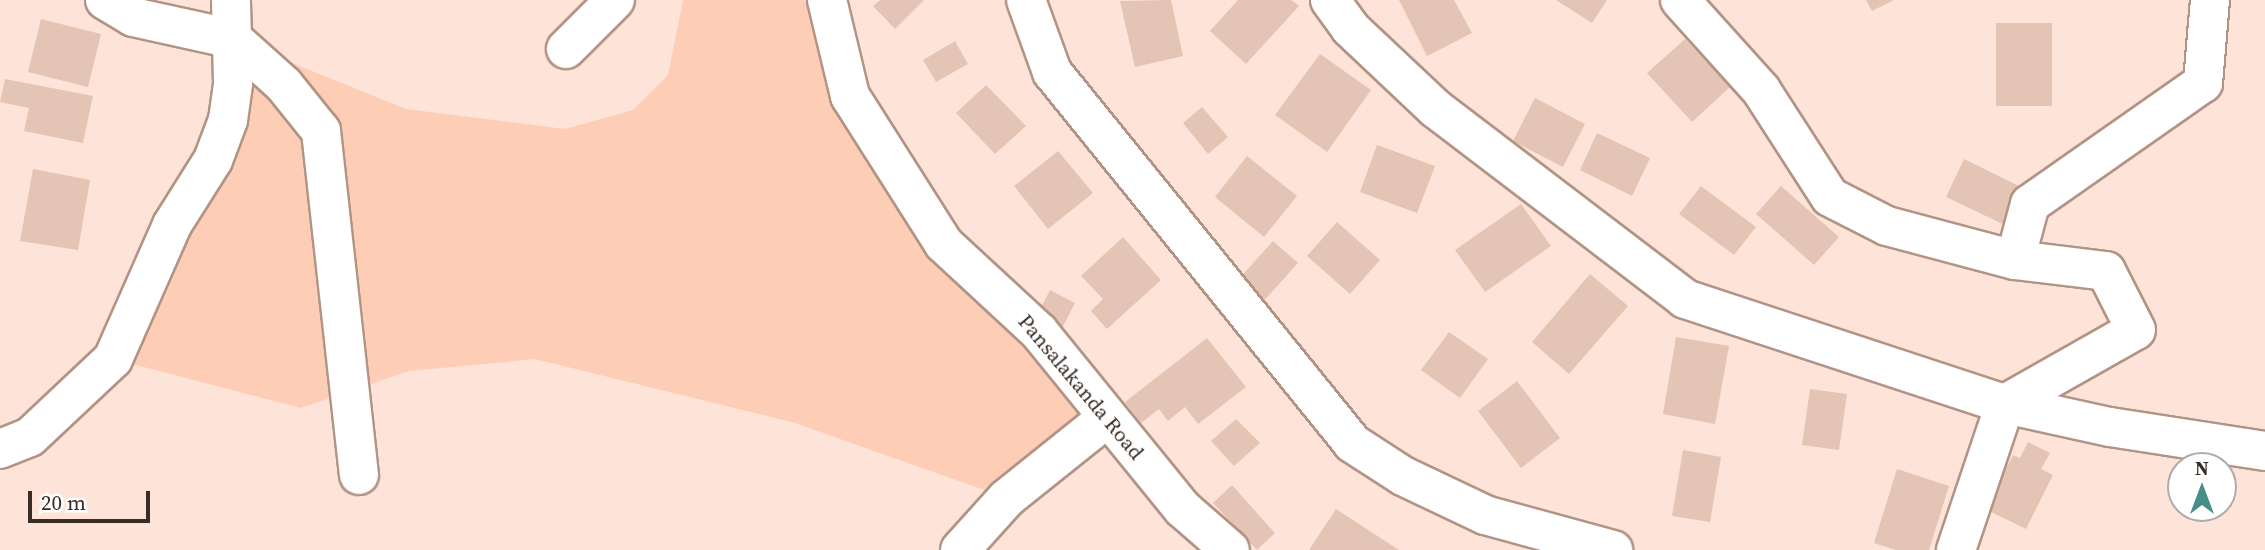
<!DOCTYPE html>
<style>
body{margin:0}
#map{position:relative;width:2265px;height:550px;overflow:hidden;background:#fee4d8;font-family:"Source Serif 4",serif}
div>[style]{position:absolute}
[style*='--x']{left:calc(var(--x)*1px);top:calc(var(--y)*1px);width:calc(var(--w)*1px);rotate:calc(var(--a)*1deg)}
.green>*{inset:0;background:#fdcdb6}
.building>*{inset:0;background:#e3c4b5}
.roads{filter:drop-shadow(2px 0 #b29485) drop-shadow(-2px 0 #b29485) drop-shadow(0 2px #b29485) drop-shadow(0 -2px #b29485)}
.minor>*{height:38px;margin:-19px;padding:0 19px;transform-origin:19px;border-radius:19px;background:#fff}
span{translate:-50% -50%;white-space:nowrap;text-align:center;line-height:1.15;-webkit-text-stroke:7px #fff;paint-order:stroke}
.street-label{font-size:21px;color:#382c26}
.north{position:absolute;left:2167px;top:452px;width:70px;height:70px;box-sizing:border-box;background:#fff;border:2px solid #afaba8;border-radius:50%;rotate:0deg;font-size:19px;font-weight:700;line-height:28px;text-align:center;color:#382c26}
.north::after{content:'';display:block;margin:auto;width:24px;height:32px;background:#478e88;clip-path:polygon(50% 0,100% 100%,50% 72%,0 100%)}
.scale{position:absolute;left:28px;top:491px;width:122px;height:32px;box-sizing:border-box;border:4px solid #382c26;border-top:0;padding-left:9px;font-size:21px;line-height:24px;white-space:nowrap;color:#382c26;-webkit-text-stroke:5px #fff;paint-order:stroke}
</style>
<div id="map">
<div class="green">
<i style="clip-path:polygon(683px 0,827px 0,902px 180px,1108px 417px,1007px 498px,792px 422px,535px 359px,409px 371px,301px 408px,113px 359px,213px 160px,233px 39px,406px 109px,565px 129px,633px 110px,668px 75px)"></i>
</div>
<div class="building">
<i style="clip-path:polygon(880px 0,924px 0,895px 29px,873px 6px)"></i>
<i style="clip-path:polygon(1171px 0,1183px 56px,1135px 67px,1120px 1px)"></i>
<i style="clip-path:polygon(1238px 0,1291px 0,1299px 6px,1246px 64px,1210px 31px)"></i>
<i style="clip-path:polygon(1399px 0,1454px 0,1472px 33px,1427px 56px)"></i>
<i style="clip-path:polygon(1556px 0,1607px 0,1592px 23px)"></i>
<i style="clip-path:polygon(1866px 0,1894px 0,1872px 11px)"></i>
<i style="clip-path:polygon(41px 19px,101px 34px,88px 87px,28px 72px)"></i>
<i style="clip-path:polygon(1996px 23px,2052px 23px,2052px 106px,1996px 106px)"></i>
<i style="clip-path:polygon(1685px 39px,1730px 87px,1692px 122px,1647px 73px)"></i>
<i style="clip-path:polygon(955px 41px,968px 64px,936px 82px,923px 60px)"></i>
<i style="clip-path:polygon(1320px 54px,1371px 90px,1327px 152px,1275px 115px)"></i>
<i style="clip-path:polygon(5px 79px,93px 96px,83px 143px,24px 131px,29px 108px,0 102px)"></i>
<i style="clip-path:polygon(986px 85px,1026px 126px,995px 154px,956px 113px)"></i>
<i style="clip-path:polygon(1535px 98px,1585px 124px,1563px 167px,1513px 141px)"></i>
<i style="clip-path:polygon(1202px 107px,1228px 137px,1208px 154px,1183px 123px)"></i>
<i style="clip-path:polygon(1597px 133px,1650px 158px,1632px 196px,1580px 170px)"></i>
<i style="clip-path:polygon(1377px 145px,1435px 166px,1417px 213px,1360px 192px)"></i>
<i style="clip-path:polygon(1058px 151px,1093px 193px,1048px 229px,1014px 186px)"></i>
<i style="clip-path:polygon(1247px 156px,1297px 196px,1264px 237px,1215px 197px)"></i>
<i style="clip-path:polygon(1964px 159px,2027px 190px,2009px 227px,1946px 197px)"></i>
<i style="clip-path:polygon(33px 169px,90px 180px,78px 250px,20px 241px)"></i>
<i style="clip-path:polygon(1701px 186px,1756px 227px,1734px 255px,1679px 214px)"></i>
<i style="clip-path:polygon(1781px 186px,1839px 237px,1814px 265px,1756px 214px)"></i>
<i style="clip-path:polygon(1521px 204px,1551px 246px,1485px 292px,1455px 250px)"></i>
<i style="clip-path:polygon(1337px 222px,1380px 260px,1350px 294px,1307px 256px)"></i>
<i style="clip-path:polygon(1123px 237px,1161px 280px,1107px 329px,1091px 311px,1103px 299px,1081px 276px)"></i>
<i style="clip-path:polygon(1273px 241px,1298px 263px,1261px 304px,1236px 282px)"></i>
<i style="clip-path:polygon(1590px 274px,1628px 306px,1569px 374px,1532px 342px)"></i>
<i style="clip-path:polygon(1050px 290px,1075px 303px,1058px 336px,1033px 323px)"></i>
<i style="clip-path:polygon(1449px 332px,1488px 359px,1460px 398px,1421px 370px)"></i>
<i style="clip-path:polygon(1676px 337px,1729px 346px,1715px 424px,1663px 414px)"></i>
<i style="clip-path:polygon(1207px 338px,1246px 387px,1198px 424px,1185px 407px,1168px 421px,1159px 409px,1141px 423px,1125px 402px)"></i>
<i style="clip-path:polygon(1517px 381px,1560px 438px,1521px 468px,1478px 411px)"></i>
<i style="clip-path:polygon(1810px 389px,1847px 394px,1839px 450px,1802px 445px)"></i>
<i style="clip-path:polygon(1236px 419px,1260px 443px,1234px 466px,1211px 441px)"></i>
<i style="clip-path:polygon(2028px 442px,2050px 453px,2041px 469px,2053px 475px,2026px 529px,1985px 509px,2013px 455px,2020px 458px)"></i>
<i style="clip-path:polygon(1683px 450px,1721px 457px,1710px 522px,1672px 516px)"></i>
<i style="clip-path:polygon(1897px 469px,1949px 486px,1929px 550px,1896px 550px,1874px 543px)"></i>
<i style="clip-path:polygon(1232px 485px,1275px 533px,1257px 550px,1213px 503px)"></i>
<i style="clip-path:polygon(1336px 509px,1399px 550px,1309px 550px)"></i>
</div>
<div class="roads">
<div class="minor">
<i style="--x:105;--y:0;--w:33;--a:31"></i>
<i style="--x:133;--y:17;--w:102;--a:12.4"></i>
<i style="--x:233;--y:39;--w:69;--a:42"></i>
<i style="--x:284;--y:85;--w:59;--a:51.2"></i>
<i style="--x:321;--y:131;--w:346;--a:83.7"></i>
<i style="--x:827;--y:0;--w:99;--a:76.5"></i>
<i style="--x:850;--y:96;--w:175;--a:57.6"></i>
<i style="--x:944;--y:244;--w:129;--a:42.8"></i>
<i style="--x:1039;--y:332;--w:228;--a:50.9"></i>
<i style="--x:1183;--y:509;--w:62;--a:41.1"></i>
<i style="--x:1026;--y:0;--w:77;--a:70.1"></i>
<i style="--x:1052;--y:72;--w:477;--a:51"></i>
<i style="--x:1352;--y:443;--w:61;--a:32.9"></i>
<i style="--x:1403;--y:476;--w:91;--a:25.4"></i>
<i style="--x:1485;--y:515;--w:133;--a:15.3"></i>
<i style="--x:1330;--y:0;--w:34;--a:54"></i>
<i style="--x:1350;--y:28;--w:118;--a:43.3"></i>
<i style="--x:1436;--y:109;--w:313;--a:37.3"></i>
<i style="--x:1685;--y:299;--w:337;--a:18.2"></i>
<i style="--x:2005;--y:404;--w:107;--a:12.4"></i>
<i style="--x:2110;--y:427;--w:157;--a:8.8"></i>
<i style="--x:1680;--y:0;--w:121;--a:48"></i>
<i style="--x:1761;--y:90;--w:127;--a:57.2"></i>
<i style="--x:1830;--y:197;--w:64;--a:27"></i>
<i style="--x:1887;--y:226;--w:132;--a:14.9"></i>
<i style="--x:566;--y:49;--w:69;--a:-45"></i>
<i style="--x:0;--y:449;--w:32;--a:-22"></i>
<i style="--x:30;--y:437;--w:114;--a:-43.2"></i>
<i style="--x:113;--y:359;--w:146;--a:-66.2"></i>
<i style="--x:172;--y:225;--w:77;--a:-57.8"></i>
<i style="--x:213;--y:160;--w:43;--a:-69.4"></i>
<i style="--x:228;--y:120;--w:37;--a:-82"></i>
<i style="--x:233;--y:83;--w:83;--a:-91.4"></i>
<i style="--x:960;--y:550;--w:70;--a:-47.9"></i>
<i style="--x:1007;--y:498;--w:129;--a:-38.7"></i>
<i style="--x:1956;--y:550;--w:154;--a:-71.4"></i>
<i style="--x:2005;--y:404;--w:150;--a:-29.5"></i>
<i style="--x:2136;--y:330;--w:66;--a:-117"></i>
<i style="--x:2106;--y:271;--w:92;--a:-173.1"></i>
<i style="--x:2015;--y:260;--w:58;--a:-75"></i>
<i style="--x:2030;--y:204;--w:211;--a:-35"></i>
<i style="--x:2203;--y:83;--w:83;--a:-85.2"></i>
</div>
</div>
<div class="street-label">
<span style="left:1081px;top:387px;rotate:50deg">Pansalakanda Road</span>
</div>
<div class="north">N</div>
<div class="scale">20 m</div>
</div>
